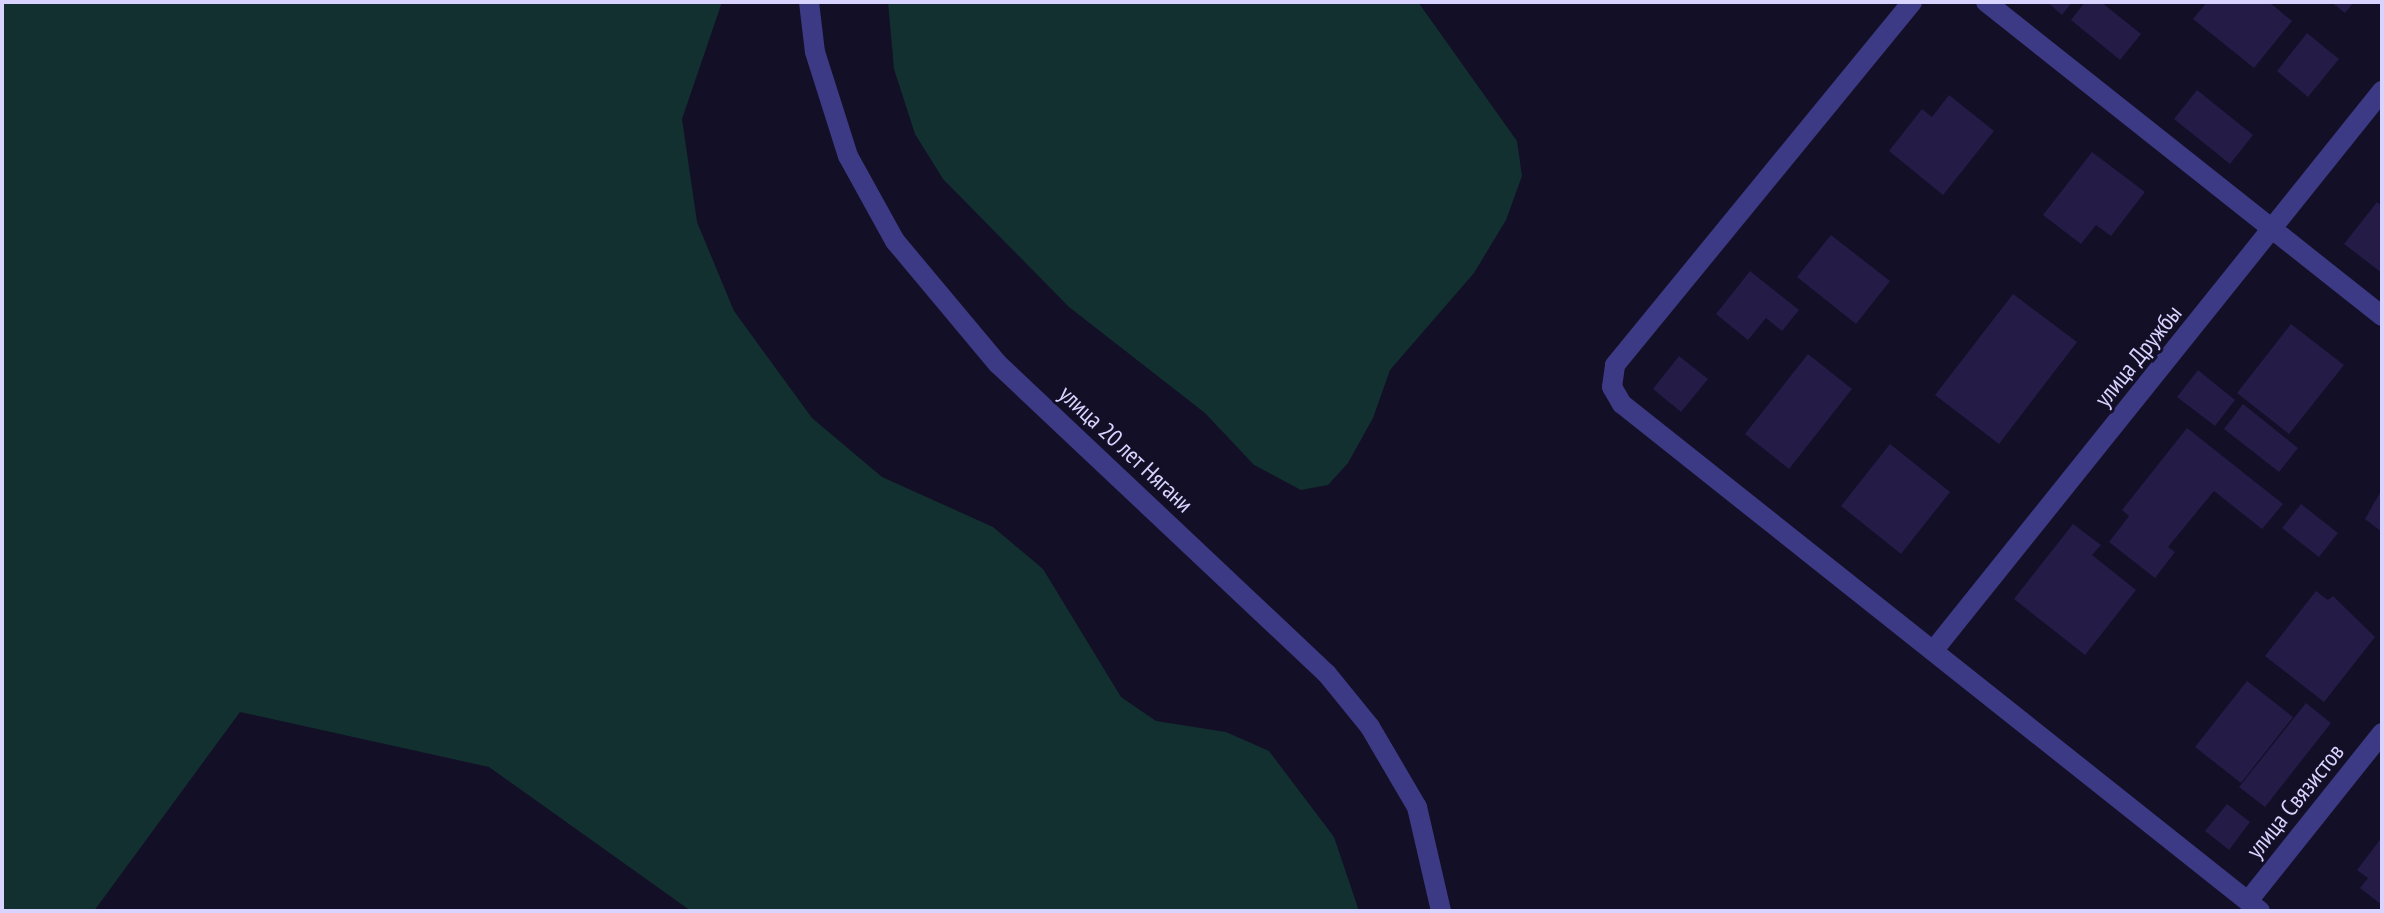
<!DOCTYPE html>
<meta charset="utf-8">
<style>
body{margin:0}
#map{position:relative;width:2384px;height:913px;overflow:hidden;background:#130f26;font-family:"PT Sans Narrow",sans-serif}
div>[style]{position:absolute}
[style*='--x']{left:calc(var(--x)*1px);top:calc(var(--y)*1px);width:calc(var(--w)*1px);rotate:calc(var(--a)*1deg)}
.green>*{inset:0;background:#12302f}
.building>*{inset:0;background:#241b47}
.service>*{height:20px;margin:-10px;padding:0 10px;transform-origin:10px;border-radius:10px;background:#3d3a85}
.minor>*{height:20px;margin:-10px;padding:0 10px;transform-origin:10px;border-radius:10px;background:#3d3a85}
span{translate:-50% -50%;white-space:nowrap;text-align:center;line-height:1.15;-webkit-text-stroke:6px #130f26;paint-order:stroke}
.street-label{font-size:24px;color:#d9d4ff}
.frame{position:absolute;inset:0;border:4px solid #d9d4ff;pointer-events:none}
</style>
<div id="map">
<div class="green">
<i style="clip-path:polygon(2px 2px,722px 2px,682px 119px,697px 222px,734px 311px,812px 418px,882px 477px,993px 527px,1043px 569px,1121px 697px,1156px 721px,1226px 732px,1269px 751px,1334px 837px,1359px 911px,691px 911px,489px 767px,240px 712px,94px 911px,2px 911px)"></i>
<i style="clip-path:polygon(888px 2px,1418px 2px,1517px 141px,1522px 176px,1506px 220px,1474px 273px,1390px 370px,1373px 418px,1348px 463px,1328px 485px,1301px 490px,1254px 465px,1205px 413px,1069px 307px,943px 179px,915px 134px,894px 69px)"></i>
</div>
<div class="building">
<i style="clip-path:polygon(2047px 2px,2072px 2px,2062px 15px)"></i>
<i style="clip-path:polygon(2085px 2px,2101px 2px,2141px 34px,2120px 60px,2071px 20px)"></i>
<i style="clip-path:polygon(2207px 2px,2269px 2px,2292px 21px,2254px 68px,2193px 19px)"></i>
<i style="clip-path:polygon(2331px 2px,2354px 2px,2345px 13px)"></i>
<i style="clip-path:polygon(2307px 33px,2339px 59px,2308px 97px,2277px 71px)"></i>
<i style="clip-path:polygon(2197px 90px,2253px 135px,2230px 164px,2174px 119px)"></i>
<i style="clip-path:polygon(1949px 95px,1994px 131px,1943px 195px,1889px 151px,1922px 109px,1932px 117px)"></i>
<i style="clip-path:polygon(2092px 152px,2145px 192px,2111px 236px,2096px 225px,2081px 244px,2043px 215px)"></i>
<i style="clip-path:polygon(2377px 202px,2382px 206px,2382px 273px,2344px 244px)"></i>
<i style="clip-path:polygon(1831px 235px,1890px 281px,1856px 324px,1797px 277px)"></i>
<i style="clip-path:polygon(1750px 271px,1799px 310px,1782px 331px,1766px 318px,1748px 340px,1716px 314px)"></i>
<i style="clip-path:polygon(2013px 294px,2077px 342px,1999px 444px,1935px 395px)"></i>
<i style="clip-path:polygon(2291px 324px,2344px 365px,2289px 434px,2237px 393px)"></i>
<i style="clip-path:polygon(1808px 354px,1852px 389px,1789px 469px,1745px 434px)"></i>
<i style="clip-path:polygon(1679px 356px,1708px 379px,1681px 412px,1653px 389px)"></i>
<i style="clip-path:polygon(2198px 370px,2235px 400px,2215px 426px,2177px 397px)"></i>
<i style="clip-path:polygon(2243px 404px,2298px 448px,2279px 472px,2224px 429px)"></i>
<i style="clip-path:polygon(2187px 428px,2283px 504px,2262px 529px,2214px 491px,2168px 547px,2175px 552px,2155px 578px,2109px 542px,2129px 516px,2122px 510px)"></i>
<i style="clip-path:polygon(1890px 444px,1950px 492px,1901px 554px,1841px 506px)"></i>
<i style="clip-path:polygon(2382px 489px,2382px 532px,2365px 519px)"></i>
<i style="clip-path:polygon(2301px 504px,2338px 533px,2319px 557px,2282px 528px)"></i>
<i style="clip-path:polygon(2073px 524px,2101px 545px,2092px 555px,2136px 590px,2085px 655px,2014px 599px)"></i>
<i style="clip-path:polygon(2316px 591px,2328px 600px,2333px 596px,2375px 637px,2324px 702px,2265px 656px)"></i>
<i style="clip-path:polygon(2247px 681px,2293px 717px,2241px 783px,2195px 747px)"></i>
<i style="clip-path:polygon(2306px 703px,2331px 723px,2265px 807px,2239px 787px)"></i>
<i style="clip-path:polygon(2227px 804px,2250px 822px,2229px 850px,2205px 831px)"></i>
<i style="clip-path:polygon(2382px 837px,2382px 905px,2360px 888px,2368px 878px,2357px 870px)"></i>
</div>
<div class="service">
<i style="--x:1986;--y:2;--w:505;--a:38.41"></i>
<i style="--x:1612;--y:387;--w:20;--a:60"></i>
<i style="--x:1622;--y:404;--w:815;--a:38.47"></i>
</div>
<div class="minor">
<i style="--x:809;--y:2;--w:50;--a:83.2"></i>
<i style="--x:815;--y:52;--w:109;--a:72.4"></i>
<i style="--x:848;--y:156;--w:97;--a:61.1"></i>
<i style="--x:895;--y:241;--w:160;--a:50.1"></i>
<i style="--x:998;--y:364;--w:452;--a:43.3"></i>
<i style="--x:1327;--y:674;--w:68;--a:50.9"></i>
<i style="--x:1370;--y:727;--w:93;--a:59.6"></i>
<i style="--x:1417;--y:807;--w:107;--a:77"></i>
<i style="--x:1612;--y:387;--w:22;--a:-82"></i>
<i style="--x:1615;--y:365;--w:469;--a:-50.7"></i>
<i style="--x:1933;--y:651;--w:718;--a:-51.28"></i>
<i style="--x:2248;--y:901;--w:215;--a:-51.4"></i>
</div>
<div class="street-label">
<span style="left:2138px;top:356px;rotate:-51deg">улица Дружбы</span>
<span style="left:1126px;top:449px;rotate:43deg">улица 20 лет Нягани</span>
<span style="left:2295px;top:801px;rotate:-51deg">улица Связистов</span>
</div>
<div class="frame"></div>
</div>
